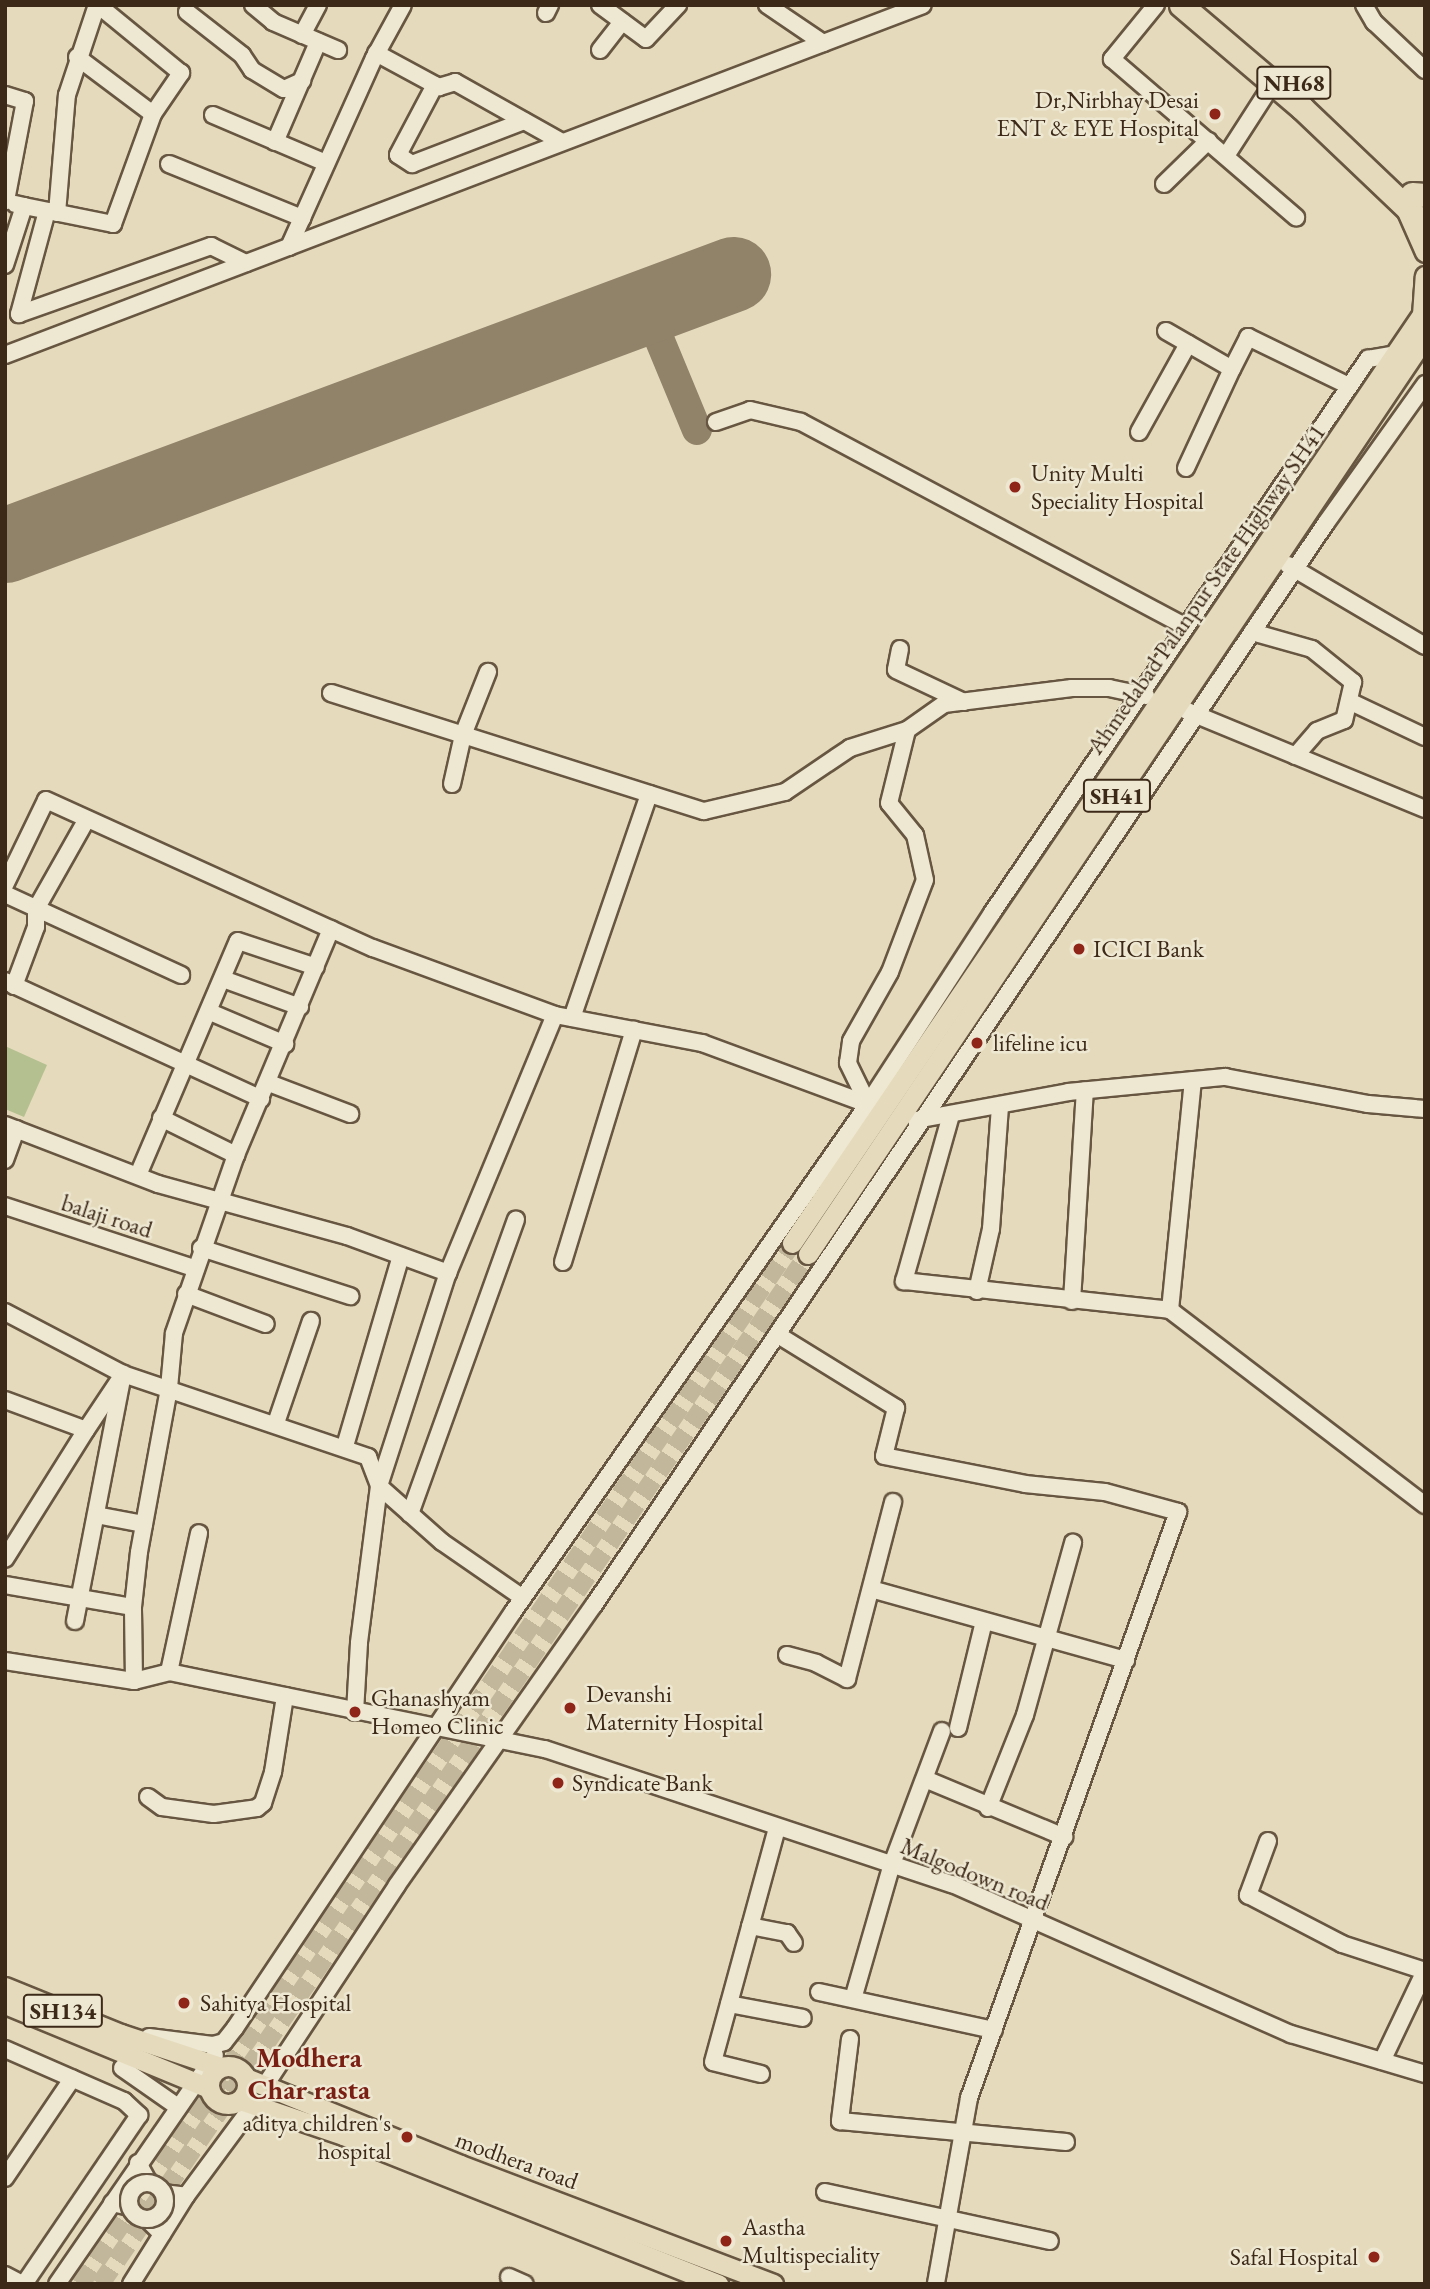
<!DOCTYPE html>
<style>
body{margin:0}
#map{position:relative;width:1430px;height:2289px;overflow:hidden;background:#e5dbbc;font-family:"EB Garamond",serif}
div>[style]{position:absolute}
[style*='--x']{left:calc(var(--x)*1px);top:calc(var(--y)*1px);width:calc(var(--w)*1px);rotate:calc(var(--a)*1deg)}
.green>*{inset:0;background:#b5c091}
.taxiway>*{height:30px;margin:-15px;padding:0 15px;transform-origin:15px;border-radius:15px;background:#91826a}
.runway>*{height:75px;margin:-37.5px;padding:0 37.5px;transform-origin:37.5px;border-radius:37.5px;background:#91826a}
.major-tunnel>*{height:19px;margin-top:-9.5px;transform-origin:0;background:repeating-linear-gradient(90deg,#c3b79b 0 19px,transparent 0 29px)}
.roads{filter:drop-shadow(2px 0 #675641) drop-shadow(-2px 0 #675641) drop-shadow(0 2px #675641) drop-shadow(0 -2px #675641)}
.minor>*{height:16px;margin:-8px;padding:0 8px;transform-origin:8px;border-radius:8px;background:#eee8d3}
.major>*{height:19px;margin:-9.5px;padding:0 9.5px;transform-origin:9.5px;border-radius:9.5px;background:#e5dbbc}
.major>.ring{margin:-9.5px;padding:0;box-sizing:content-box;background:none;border:19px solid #e5dbbc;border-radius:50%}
.highway>*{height:23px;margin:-11.5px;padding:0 11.5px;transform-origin:11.5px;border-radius:11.5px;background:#e5dbbc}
.bridges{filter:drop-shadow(2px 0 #675641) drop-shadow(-2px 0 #675641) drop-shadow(0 2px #675641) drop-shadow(0 -2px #675641)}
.minor-bridge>*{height:16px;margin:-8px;padding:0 8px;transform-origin:8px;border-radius:8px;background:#eee8d3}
.minor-bridge>.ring{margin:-8px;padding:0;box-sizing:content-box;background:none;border:16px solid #eee8d3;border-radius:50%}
.dots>*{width:19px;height:19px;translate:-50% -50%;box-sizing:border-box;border:4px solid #eee8d3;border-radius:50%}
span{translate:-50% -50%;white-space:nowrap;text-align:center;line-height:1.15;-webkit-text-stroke:5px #eee8d3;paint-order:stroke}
.shield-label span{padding:2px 5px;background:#eee8d3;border:2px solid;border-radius:5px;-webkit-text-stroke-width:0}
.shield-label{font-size:23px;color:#3d2918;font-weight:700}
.poi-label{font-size:24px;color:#3d2918}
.right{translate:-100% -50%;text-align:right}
.left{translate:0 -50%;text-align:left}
.street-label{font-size:24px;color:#3d2918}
.quarter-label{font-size:28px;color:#7a1f14;font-weight:700}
.frame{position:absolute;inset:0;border:7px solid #3d2918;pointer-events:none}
</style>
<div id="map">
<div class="green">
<i style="clip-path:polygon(5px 1046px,47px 1065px,24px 1117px,5px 1109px)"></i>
</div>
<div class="taxiway">
<i style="--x:646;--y:307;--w:133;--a:67.5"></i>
</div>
<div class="runway">
<i style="--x:5;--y:545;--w:777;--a:-20.42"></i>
</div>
<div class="major-tunnel">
<i style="--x:80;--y:2284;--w:1261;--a:-55.63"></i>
<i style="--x:100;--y:2284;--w:1250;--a:-55.5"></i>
</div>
<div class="roads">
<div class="minor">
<i style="--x:253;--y:5;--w:26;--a:40"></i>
<i style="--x:273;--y:22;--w:71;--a:23.3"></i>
<i style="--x:600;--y:5;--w:57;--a:36.5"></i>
<i style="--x:646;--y:39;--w:47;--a:-46.7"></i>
<i style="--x:767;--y:5;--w:68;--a:34.2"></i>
<i style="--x:1156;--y:5;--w:70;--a:129.2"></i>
<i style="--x:1112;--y:59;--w:243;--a:40.7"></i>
<i style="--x:1364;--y:5;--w:20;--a:60"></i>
<i style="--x:1374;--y:22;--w:70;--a:43.3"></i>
<i style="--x:187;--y:12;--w:70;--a:38"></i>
<i style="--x:242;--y:55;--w:18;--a:56"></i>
<i style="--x:252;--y:70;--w:37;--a:31"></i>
<i style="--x:284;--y:89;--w:20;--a:-24"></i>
<i style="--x:546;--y:13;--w:9;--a:-63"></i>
<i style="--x:302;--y:35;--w:34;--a:-62"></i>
<i style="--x:600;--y:50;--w:36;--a:-52"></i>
<i style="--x:376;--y:53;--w:72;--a:28.4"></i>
<i style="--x:439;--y:87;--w:17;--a:-17"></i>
<i style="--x:455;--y:82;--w:120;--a:29.3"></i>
<i style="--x:77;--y:57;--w:95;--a:36.9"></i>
<i style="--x:435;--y:85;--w:79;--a:117.9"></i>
<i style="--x:398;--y:155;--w:17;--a:33"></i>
<i style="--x:412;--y:164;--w:120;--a:-21"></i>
<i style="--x:5;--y:95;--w:21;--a:17"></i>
<i style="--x:25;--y:101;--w:102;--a:100.8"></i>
<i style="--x:213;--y:115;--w:123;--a:23"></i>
<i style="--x:275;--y:142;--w:109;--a:-66.7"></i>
<i style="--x:1226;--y:156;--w:87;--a:-57.2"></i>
<i style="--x:169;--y:164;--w:144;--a:22.1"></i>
<i style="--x:1164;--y:184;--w:62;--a:-44.3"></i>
<i style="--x:24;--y:206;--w:91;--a:11.4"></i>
<i style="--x:113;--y:224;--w:117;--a:-70"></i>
<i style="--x:153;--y:114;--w:50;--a:-55.7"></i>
<i style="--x:181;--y:73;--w:107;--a:-140.7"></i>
<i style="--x:47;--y:211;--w:107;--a:105.2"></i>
<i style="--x:19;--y:314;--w:204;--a:-19.5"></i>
<i style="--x:211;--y:246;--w:39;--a:26"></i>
<i style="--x:57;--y:213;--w:118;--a:-85.2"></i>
<i style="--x:67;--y:95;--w:95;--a:-71.6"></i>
<i style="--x:289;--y:247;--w:207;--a:-65.8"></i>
<i style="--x:374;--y:58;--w:60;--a:-61.3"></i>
<i style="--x:5;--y:265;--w:62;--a:-72.1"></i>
<i style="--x:24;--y:206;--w:9;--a:-167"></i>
<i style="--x:1166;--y:331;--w:76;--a:29.9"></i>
<i style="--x:1232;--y:369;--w:36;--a:-63"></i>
<i style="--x:1248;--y:337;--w:112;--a:25.9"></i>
<i style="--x:5;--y:355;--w:982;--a:-20.87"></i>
<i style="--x:716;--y:422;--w:36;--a:-19"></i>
<i style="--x:750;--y:410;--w:52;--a:13.2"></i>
<i style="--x:801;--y:422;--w:435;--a:28"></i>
<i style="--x:1139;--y:432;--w:101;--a:-60.9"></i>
<i style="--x:1186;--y:468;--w:109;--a:-65.1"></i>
<i style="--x:1288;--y:565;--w:159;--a:30.6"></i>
<i style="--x:1252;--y:632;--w:62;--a:15.8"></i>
<i style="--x:1312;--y:649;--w:53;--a:38.8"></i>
<i style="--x:1353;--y:682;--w:39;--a:103"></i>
<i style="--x:1344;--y:720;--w:29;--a:158"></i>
<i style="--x:1317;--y:731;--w:33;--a:131"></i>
<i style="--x:900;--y:649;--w:21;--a:101"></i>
<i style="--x:896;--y:670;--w:75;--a:25.2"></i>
<i style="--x:331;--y:693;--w:391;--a:17.6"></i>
<i style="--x:704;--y:811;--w:83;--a:-13.2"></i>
<i style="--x:785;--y:792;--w:78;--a:-34.1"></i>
<i style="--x:850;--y:748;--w:60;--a:-17.5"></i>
<i style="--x:907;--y:730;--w:45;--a:-35.1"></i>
<i style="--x:944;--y:704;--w:129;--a:-7.1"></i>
<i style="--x:1072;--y:688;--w:37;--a:0"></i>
<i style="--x:1109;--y:688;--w:38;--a:12"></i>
<i style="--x:1349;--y:701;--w:84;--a:25.3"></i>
<i style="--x:1187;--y:711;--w:257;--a:22.4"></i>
<i style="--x:452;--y:784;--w:50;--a:-77.3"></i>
<i style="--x:463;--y:735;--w:68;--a:-68.4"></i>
<i style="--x:5;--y:885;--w:94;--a:-64.2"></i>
<i style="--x:46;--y:800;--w:359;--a:24.4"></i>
<i style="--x:373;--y:948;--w:194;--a:20.2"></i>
<i style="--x:555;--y:1015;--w:150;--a:10.8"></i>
<i style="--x:702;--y:1043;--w:184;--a:20.3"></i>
<i style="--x:5;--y:894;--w:194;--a:24.7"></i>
<i style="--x:223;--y:979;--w:82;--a:20"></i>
<i style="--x:5;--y:981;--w:282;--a:24.7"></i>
<i style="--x:14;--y:986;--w:63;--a:-69.6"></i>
<i style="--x:36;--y:927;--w:18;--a:-90"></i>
<i style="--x:36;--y:909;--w:103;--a:-60.5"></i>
<i style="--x:210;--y:1012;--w:82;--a:23.1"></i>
<i style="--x:572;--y:1018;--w:237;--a:-71"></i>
<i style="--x:269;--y:1083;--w:87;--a:20.9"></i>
<i style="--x:868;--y:1104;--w:46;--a:-116"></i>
<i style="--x:848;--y:1063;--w:22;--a:-82"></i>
<i style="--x:851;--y:1041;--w:79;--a:-60.5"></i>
<i style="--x:890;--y:972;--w:98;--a:-69.2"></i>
<i style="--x:925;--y:880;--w:46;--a:-102.5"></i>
<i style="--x:915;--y:835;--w:41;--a:-129.1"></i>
<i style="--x:889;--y:803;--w:75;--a:-76.1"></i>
<i style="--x:951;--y:1115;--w:173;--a:105.8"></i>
<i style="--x:904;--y:1281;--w:268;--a:6.2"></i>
<i style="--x:1170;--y:1310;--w:321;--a:37.4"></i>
<i style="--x:161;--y:1118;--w:84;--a:26.3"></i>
<i style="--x:916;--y:1120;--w:155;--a:-10.4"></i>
<i style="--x:1068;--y:1092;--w:158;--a:-5.5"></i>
<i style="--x:1225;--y:1077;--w:146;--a:10.7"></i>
<i style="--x:1368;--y:1104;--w:57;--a:5"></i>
<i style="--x:5;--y:1125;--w:164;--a:21.1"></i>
<i style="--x:158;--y:1184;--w:196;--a:15.4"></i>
<i style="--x:347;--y:1236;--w:108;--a:20.1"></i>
<i style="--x:5;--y:1160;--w:33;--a:-70"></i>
<i style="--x:138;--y:1175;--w:254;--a:-66.9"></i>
<i style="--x:238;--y:941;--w:82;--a:18.4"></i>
<i style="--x:5;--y:1206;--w:199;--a:18.2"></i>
<i style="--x:201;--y:1248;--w:157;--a:17.9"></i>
<i style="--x:563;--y:1262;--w:243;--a:-73"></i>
<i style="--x:977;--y:1291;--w:64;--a:-77.3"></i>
<i style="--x:991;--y:1229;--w:124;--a:-85.8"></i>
<i style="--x:186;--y:1294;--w:85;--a:20.6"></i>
<i style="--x:1072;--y:1301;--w:211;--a:-86.5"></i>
<i style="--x:1170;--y:1310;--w:231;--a:-84.3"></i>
<i style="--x:5;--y:1312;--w:133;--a:27.7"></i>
<i style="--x:123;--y:1374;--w:259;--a:18.7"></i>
<i style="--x:368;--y:1457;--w:31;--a:69"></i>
<i style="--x:379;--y:1486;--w:158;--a:97.3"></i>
<i style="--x:359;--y:1643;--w:69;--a:93.3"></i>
<i style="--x:778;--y:1335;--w:139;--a:31.7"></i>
<i style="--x:896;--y:1408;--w:49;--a:104"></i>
<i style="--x:884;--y:1456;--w:144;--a:11.2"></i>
<i style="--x:1025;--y:1484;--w:80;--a:5.7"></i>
<i style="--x:1105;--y:1492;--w:76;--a:15.3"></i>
<i style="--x:1178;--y:1512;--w:622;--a:109.63"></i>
<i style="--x:969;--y:2098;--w:189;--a:100.1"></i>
<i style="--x:5;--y:1400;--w:86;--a:20.3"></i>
<i style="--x:86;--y:1430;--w:152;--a:122.1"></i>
<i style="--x:276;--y:1423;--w:108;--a:-71.1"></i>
<i style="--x:86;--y:1430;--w:58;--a:-56.3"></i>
<i style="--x:345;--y:1446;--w:198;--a:-73.6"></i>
<i style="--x:410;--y:1514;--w:313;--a:-70.2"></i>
<i style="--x:96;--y:1515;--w:49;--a:10.6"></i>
<i style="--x:5;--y:1585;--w:130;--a:9.8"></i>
<i style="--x:871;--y:1589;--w:265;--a:15.6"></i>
<i style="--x:523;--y:1598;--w:98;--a:-145.3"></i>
<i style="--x:442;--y:1542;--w:84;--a:-138.4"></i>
<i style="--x:379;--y:1486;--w:224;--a:-72.1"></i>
<i style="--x:448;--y:1273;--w:279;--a:-67.5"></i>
<i style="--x:75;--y:1621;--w:252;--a:-79"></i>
<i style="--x:787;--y:1655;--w:30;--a:15"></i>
<i style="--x:816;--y:1663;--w:35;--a:27"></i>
<i style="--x:847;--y:1679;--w:183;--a:-75.4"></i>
<i style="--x:5;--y:1661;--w:131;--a:8.8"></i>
<i style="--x:134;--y:1681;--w:36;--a:-14"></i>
<i style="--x:169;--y:1672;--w:384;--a:11.6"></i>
<i style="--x:545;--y:1749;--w:429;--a:18.4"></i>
<i style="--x:952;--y:1884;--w:371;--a:23.9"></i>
<i style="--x:1291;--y:2034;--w:140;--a:16.6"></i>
<i style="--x:169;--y:1672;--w:142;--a:-77.8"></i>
<i style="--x:134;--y:1681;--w:74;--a:-90.8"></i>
<i style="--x:133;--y:1607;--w:55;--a:-83.8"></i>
<i style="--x:139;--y:1552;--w:167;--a:-79.6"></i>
<i style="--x:169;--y:1388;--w:55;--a:-84.8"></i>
<i style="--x:174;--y:1333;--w:188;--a:-70.8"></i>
<i style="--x:236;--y:1155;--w:245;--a:-67.2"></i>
<i style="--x:958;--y:1728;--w:110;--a:-76.3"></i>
<i style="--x:925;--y:1779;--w:151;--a:22.6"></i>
<i style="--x:148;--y:1797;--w:17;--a:36"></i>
<i style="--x:162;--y:1807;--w:52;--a:7.7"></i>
<i style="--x:214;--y:1814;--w:43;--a:-7.9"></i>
<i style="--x:257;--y:1808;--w:8;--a:-40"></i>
<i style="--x:263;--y:1803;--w:33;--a:-72"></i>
<i style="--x:273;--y:1772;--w:77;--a:-81"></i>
<i style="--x:988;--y:1808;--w:100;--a:-68.3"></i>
<i style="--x:1025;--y:1715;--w:179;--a:-74.4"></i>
<i style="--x:1268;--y:1841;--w:58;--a:110.3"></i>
<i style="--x:1248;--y:1895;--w:106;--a:27.5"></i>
<i style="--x:1342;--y:1944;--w:87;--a:18"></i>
<i style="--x:750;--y:1926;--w:38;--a:11"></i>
<i style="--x:787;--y:1933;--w:12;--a:55"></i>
<i style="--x:819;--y:1992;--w:179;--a:12.3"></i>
<i style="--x:853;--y:1999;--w:141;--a:-73.9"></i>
<i style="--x:892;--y:1864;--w:142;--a:-69.4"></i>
<i style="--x:729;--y:2004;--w:75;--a:10.7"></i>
<i style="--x:149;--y:2037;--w:64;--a:7.1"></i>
<i style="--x:213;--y:2045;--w:11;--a:-15"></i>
<i style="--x:224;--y:2042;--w:18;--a:-52"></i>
<i style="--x:235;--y:2028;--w:500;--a:-56.25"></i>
<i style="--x:513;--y:1612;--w:620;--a:-55.05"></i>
<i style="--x:868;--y:1104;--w:228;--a:-57"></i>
<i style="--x:992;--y:913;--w:670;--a:-55.84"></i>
<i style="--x:1368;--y:359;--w:28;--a:-10"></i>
<i style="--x:850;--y:2039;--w:83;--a:97"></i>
<i style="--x:840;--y:2121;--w:227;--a:5.3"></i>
<i style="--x:5;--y:2049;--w:130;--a:23.6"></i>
<i style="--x:124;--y:2101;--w:21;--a:43"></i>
<i style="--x:139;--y:2115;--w:204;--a:124.2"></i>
<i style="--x:1382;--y:2061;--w:100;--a:-64.5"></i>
<i style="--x:122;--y:2068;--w:68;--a:34.9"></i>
<i style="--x:761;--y:2074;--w:49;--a:-166"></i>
<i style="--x:713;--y:2062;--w:243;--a:-74.7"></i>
<i style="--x:266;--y:2084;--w:238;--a:-56.6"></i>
<i style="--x:397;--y:1885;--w:342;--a:-54.9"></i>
<i style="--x:594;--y:1605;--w:1306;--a:-55.92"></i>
<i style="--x:1326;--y:523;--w:171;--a:-54.5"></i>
<i style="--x:138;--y:2163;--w:23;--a:61"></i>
<i style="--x:5;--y:2178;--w:120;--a:-55.9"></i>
<i style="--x:825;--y:2192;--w:230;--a:12.3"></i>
<i style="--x:163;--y:2193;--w:23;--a:7"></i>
<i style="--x:112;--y:2203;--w:17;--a:13"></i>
<i style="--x:148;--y:2220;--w:20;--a:45"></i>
<i style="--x:5;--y:2275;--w:19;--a:28"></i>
<i style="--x:509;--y:2277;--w:17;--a:24"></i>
<i style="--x:57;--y:2284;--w:278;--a:-55.4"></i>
<i style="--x:131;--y:2284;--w:104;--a:-58"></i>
<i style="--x:186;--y:2196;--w:114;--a:-53.5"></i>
</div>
<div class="major">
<i style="--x:1406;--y:209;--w:47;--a:66.2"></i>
<i style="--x:1422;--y:315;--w:39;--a:-86"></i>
<i style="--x:792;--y:1243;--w:1127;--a:-55.84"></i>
<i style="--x:808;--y:1254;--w:1105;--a:-56.07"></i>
<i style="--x:5;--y:1987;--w:125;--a:22.1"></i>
<i style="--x:121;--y:2034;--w:105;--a:18.3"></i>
<i style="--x:5;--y:2004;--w:221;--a:22.4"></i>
<i class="ring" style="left:209px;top:2066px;width:19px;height:19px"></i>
<i style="--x:246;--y:2078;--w:231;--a:22.1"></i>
<i style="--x:460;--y:2165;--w:335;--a:20.8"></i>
<i style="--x:240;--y:2100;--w:109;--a:18.8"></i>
<i style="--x:343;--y:2135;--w:404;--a:21.7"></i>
</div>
<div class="highway">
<i style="--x:1181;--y:5;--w:159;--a:40.4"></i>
<i style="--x:1302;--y:108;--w:170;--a:43.6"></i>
<i style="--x:1412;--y:194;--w:13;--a:4"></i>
</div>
</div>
<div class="bridges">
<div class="minor-bridge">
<i class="ring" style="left:129px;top:2183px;width:20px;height:20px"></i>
</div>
</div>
<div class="dots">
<i style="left:1215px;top:114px;background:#8f2418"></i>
<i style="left:1015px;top:487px;background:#8f2418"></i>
<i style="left:1079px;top:949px;background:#8f2418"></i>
<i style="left:977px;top:1043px;background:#8f2418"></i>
<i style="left:570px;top:1708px;background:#8f2418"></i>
<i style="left:355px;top:1712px;background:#8f2418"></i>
<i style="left:558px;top:1783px;background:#8f2418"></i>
<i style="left:184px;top:2003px;background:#8f2418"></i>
<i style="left:407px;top:2137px;background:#8f2418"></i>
<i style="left:726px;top:2241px;background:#8f2418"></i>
<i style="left:1374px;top:2257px;background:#8f2418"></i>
</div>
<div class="shield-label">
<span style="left:1294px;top:83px">NH68</span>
<span style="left:1117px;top:796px">SH41</span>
<span style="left:63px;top:2011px">SH134</span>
</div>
<div class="poi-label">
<span class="right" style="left:1199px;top:114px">Dr,Nirbhay Desai<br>ENT &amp; EYE Hospital</span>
<span class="left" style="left:1031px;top:487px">Unity Multi<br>Speciality Hospital</span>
<span class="left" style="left:1093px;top:949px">ICICI Bank</span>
<span class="left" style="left:993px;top:1043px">lifeline icu</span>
<span class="left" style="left:586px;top:1708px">Devanshi<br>Maternity Hospital</span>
<span class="left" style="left:371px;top:1712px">Ghanashyam<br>Homeo Clinic</span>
<span class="left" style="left:572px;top:1783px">Syndicate Bank</span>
<span class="left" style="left:200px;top:2003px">Sahitya Hospital</span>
<span class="right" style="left:391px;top:2137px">aditya children's<br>hospital</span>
<span class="left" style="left:742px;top:2241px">Aastha<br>Multispeciality</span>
<span class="right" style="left:1358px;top:2257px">Safal Hospital</span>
</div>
<div class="street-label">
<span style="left:1206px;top:589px;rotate:-55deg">Ahmedabad Palanpur State Highway SH41</span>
<span style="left:107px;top:1216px;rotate:18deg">balaji road</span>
<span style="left:975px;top:1874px;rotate:22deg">Malgodown road</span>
<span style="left:517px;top:2160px;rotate:20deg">modhera road</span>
</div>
<div class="quarter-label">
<span style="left:309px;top:2073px">Modhera<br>Char rasta</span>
</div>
<div class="frame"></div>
</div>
